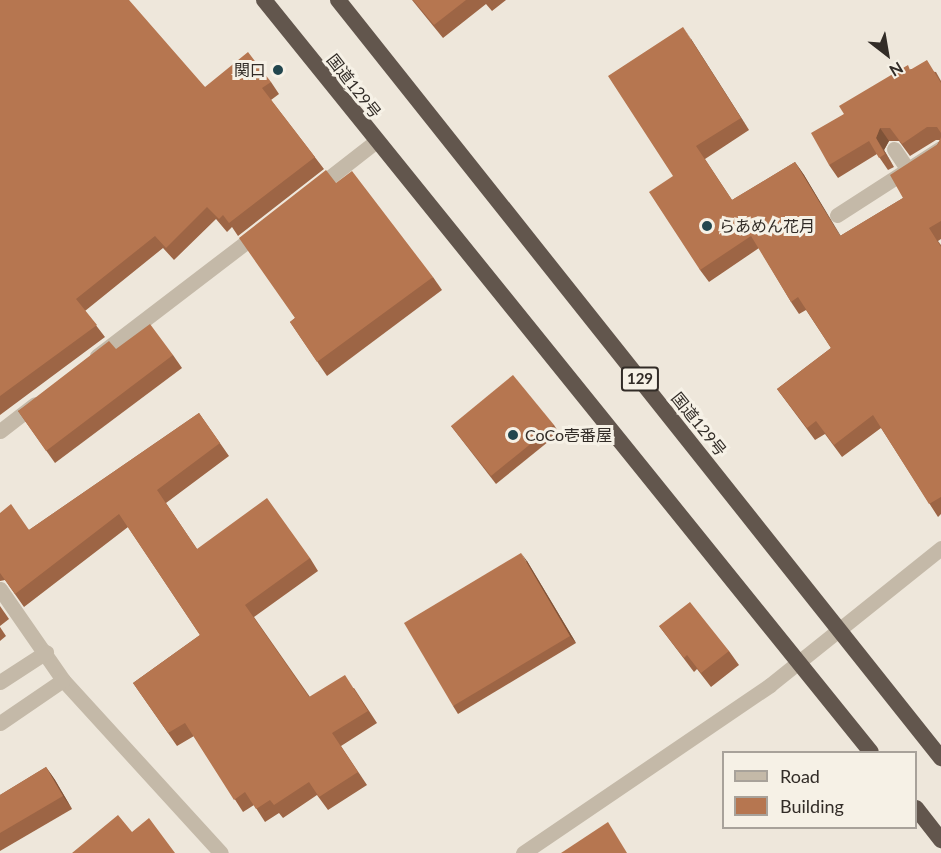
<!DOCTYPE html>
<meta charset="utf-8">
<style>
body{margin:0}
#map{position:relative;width:941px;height:853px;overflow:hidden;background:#eee7db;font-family:Lato,"Noto Sans JP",sans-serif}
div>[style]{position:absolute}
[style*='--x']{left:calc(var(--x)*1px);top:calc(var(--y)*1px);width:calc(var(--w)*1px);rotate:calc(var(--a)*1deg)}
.service>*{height:15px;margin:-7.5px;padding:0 7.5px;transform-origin:7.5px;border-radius:7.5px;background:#c4b9a8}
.minor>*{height:15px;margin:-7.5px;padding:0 7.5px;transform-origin:7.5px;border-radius:7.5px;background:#c4b9a8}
.trunk>*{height:16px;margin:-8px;padding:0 8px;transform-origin:8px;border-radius:8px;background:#62564d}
.wall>*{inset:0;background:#9d6545}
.shaded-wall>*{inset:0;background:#7f5338}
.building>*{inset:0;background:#b67650}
.dots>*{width:16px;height:16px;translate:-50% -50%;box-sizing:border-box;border:3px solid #f6f1e6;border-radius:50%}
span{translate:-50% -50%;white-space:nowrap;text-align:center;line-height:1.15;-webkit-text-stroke:6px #f6f1e6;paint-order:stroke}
.shield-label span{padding:2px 4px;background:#f6f1e6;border:2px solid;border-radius:4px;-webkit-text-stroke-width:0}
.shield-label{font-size:15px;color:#322c27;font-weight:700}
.poi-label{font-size:16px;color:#322c27}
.right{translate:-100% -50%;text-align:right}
.left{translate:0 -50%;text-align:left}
.street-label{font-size:16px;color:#322c27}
.legend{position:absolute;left:722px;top:751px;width:195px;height:78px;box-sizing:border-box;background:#f6f1e6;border:2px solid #a8a29a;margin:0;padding:8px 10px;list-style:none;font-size:18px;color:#322c27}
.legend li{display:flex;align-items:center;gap:12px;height:30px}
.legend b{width:30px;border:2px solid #a8a29a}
.north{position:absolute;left:857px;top:24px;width:60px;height:60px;-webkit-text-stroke:4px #f6f1e6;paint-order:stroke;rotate:149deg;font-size:16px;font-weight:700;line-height:24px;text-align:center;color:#322c27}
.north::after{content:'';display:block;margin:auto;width:21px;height:27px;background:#322c27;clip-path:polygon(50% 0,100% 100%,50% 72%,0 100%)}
</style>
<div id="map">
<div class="service">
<i style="--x:894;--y:149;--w:25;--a:56"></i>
<i style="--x:837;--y:215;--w:124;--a:-32.8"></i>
</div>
<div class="minor">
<i style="--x:316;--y:188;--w:75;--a:-37.9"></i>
<i style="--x:97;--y:356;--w:204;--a:-37.4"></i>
<i style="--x:0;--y:431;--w:44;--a:-37.6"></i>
<i style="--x:0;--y:589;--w:111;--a:55.3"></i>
<i style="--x:63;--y:680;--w:234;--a:47.6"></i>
<i style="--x:0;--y:682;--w:55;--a:-33.1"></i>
<i style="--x:0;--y:723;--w:76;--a:-34.3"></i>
<i style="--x:523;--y:853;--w:299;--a:-34.2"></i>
<i style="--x:770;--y:685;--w:219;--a:-38.7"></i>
</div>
<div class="trunk">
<i style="--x:264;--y:0;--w:966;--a:51.09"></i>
<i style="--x:338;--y:0;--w:969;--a:51.5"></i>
<i style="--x:916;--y:808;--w:41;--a:52"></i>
</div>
<div class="wall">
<i style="clip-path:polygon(0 0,205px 87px,271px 82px,279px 94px,271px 100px,324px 169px,238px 236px,232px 227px,227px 232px,216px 219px,174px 260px,163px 248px,85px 311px,105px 337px,0 415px)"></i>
<i style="clip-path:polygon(412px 0,506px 0,492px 11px,486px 4px,443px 38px)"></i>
<i style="clip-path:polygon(691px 39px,749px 130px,705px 159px,732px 200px,795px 162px,804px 175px,840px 236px,903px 198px,940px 140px,936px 140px,910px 156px,899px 141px,889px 141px,884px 150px,894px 167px,888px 170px,877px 154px,838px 178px,829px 165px,844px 114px,911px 69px,936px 72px,941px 81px,941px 239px,938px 241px,941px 245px,941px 514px,938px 517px,881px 428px,842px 457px,825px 434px,815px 440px,777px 389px,831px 348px,806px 310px,799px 314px,791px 302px,759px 248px,709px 282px,700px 270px,673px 176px)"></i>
<i style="clip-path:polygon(433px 277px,442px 290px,327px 376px,290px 322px,295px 318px)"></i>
<i style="clip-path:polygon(116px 349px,173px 355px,182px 368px,55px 463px,18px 411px)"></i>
<i style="clip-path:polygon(199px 413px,229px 456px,166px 503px,197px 549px,310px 558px,318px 571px,254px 617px,310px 697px,354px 688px,377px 723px,341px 746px,367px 785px,328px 810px,317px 795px,283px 818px,279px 813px,265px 822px,254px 805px,243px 812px,194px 736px,177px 746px,133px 683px,200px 635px,128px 527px,24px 607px,5px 580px,0 581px,0 513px,29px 530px)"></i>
<i style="clip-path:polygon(554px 425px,559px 433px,496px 484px,451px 426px)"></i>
<i style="clip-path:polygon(527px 561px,576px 643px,458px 714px,453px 706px)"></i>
<i style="clip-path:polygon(0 606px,9px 619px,0 626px)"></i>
<i style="clip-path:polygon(659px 626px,729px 651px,739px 665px,711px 687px,697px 669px,694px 672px)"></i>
<i style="clip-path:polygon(0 627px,6px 636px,0 641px)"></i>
<i style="clip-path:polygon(46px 767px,55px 780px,72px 809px,0 851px,0 795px)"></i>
</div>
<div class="shaded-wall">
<i style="clip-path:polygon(683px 27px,691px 39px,749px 130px,741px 118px)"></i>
<i style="clip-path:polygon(880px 128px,889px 141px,884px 150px,894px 167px,876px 138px)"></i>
<i style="clip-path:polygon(795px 162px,804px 175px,848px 248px,840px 236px)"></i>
<i style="clip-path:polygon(521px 553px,527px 561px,576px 643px,570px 636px)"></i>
<i style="clip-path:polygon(46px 767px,55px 780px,72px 809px,63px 796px)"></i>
</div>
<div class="building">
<i style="clip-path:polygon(0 0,129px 0,205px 87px,248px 52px,271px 82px,262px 88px,315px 157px,229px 223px,223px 215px,219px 219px,207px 207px,166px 248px,155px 236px,76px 299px,97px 325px,0 396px)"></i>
<i style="clip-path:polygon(413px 0,466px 0,434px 25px)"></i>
<i style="clip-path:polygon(683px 27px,741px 118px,696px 146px,732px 200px,795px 162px,840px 236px,903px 198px,890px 175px,938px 144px,941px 137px,941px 221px,929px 228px,941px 247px,941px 497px,929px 504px,873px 415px,834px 445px,816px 421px,807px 428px,777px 389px,831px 348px,798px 297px,791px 302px,751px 236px,700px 270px,649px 192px,673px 176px,608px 76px)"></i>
<i style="clip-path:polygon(927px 60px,941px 83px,941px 133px,937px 127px,927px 127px,902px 144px,890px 128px,880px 128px,876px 138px,885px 154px,879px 158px,869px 141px,829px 165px,811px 133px,844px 114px,839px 106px,908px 65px,910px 70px)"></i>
<i style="clip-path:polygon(326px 170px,336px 183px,352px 171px,433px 277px,317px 362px,290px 322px,295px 318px,239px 238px)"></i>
<i style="clip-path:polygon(150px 324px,173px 355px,46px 451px,18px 411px,109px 341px,116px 349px)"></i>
<i style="clip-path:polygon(513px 375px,554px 425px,491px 476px,451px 426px)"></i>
<i style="clip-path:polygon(199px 413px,220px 443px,157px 490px,197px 549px,267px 498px,310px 558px,245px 605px,309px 697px,345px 675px,368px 711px,332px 733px,358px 772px,319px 797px,309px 782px,274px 805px,270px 800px,256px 809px,245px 792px,234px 800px,185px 723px,168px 733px,133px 683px,200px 635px,119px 514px,15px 594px,0 573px,0 513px,11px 504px,29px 530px)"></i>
<i style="clip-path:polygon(521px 553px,570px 636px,453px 706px,404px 623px)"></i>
<i style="clip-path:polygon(690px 602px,729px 651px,701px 673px,687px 655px,684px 658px,659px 626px)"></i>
<i style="clip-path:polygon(46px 767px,63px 796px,0 833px,0 795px)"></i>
<i style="clip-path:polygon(118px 815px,132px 832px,149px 818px,175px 853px,72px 853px)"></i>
<i style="clip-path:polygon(608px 822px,627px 853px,561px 853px)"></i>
</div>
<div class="dots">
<i style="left:278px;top:70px;background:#22464e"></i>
<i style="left:707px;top:226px;background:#22464e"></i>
<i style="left:513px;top:435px;background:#22464e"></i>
</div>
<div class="shield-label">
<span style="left:640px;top:379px">129</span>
</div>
<div class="poi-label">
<span class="right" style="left:266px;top:70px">関口</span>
<span class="left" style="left:719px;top:226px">らあめん花月</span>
<span class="left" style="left:525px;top:435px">CoCo壱番屋</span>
</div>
<div class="street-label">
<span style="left:354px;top:86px;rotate:52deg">国道129号</span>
<span style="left:699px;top:424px;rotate:51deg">国道129号</span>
</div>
<ul class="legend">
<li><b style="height:8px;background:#c4b9a8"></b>Road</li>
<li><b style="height:16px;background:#b67650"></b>Building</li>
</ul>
<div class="north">N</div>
</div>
